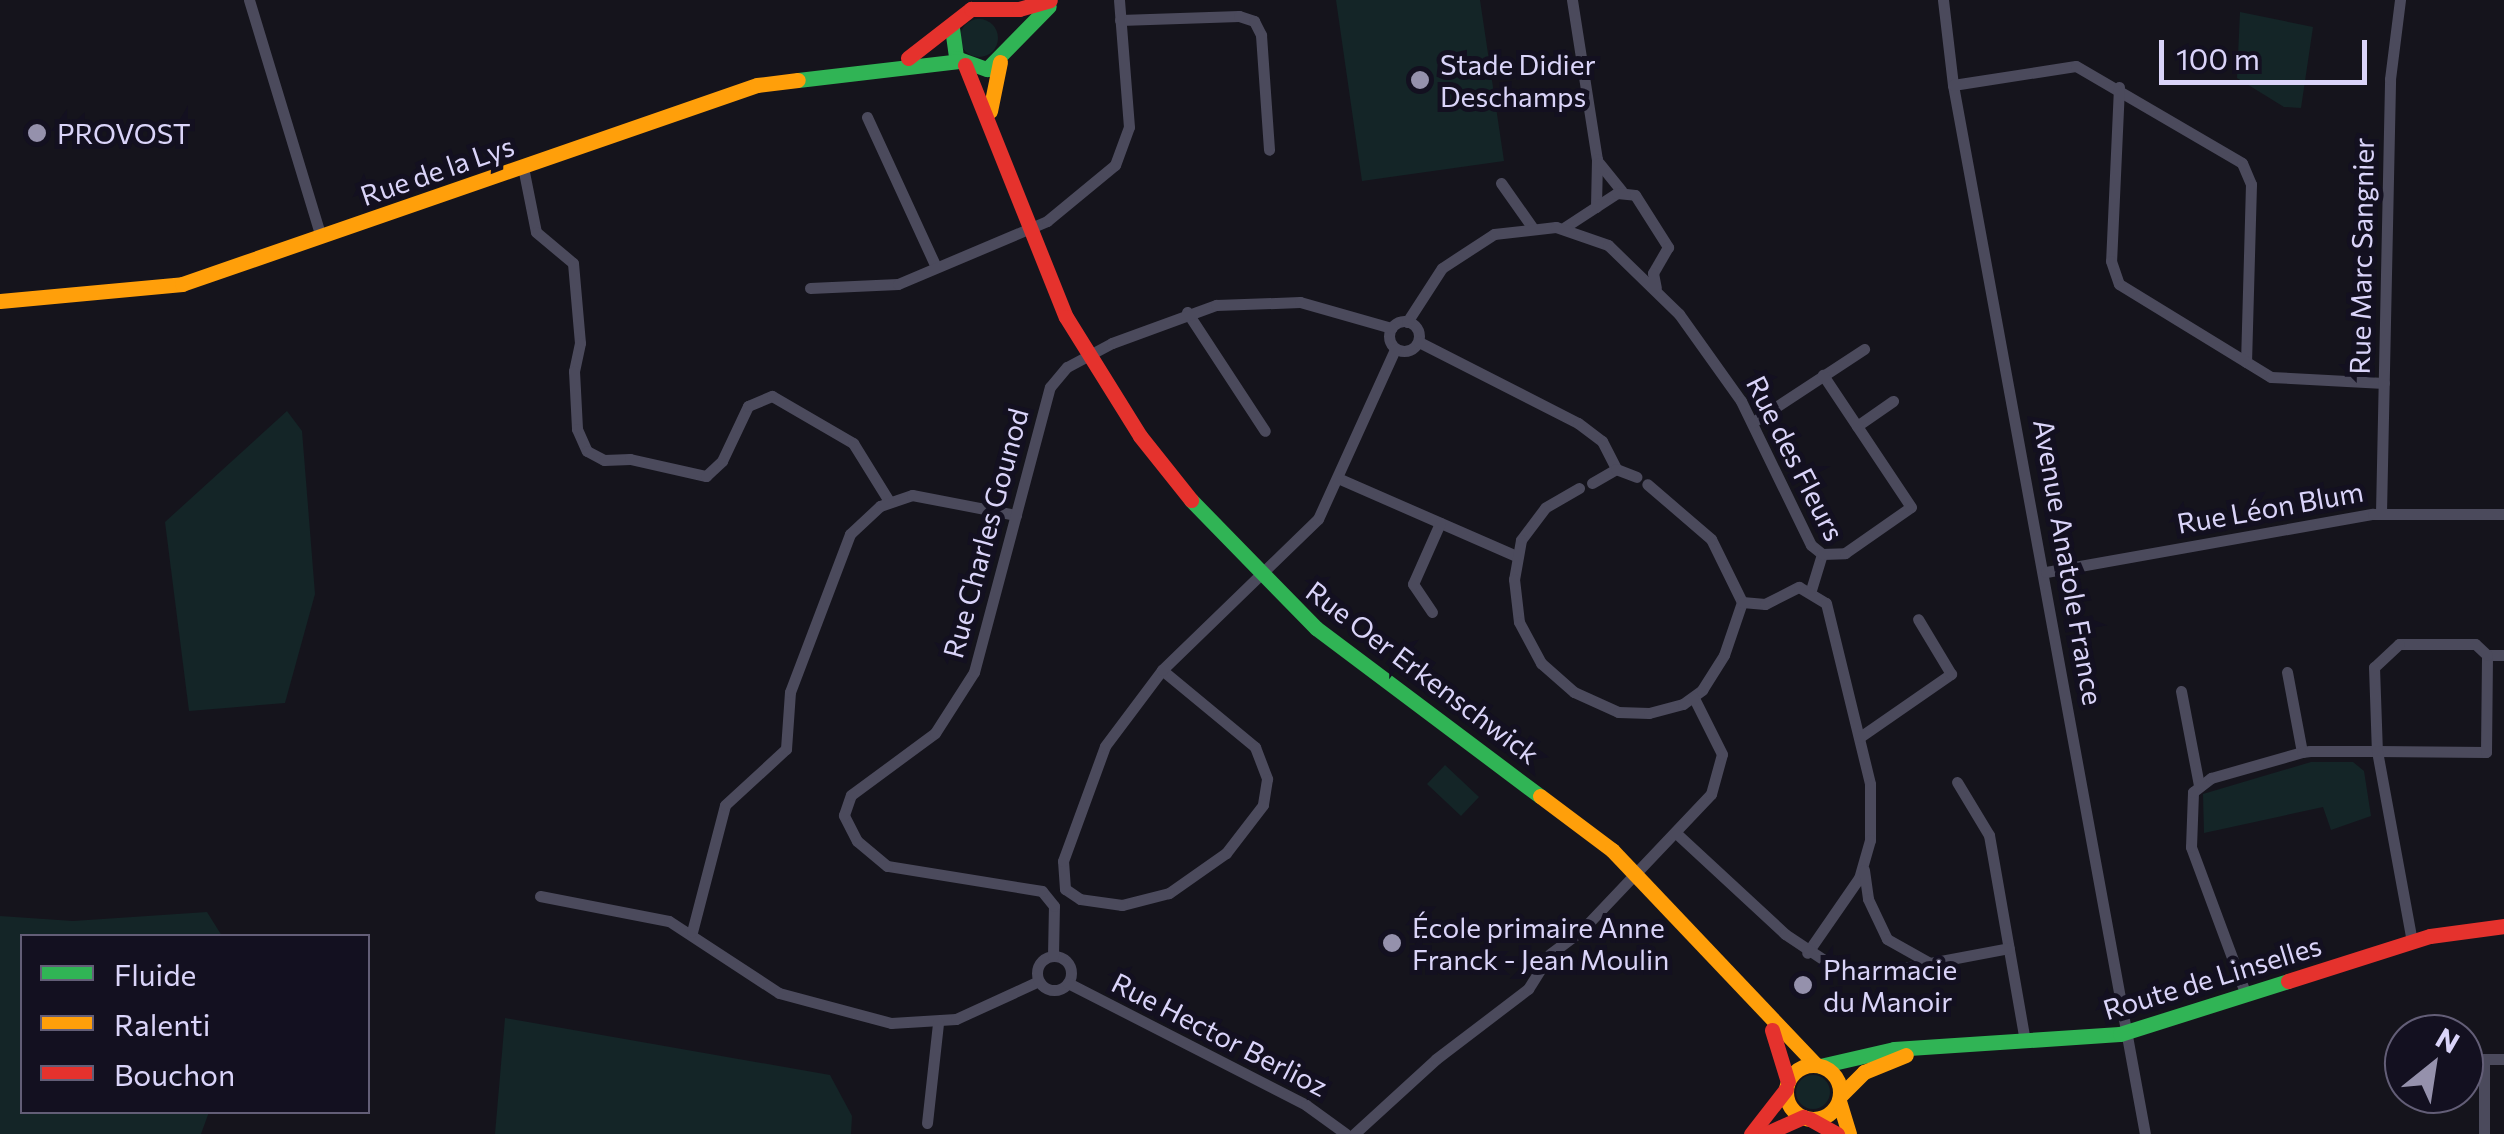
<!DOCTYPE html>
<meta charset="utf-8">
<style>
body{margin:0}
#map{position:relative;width:2504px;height:1134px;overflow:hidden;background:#15141c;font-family:Commissioner,sans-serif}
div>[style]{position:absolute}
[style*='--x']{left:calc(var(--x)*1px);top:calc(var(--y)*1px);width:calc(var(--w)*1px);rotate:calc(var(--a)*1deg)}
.green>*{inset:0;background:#142527}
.round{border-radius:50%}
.street>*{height:11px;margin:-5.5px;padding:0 5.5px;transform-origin:5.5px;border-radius:5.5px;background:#4b4a5c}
.street>.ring{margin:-5.5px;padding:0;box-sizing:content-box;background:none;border:11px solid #4b4a5c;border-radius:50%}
.fast>*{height:15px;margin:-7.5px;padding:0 7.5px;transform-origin:7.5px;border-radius:7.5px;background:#30b455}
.slow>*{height:15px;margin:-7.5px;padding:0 7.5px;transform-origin:7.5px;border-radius:7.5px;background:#ff9f0a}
.slow>.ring{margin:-7.5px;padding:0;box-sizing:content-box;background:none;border:15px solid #ff9f0a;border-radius:50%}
.jam>*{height:15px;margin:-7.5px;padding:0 7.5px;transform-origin:7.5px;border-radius:7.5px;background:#e5322d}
.dots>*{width:28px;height:28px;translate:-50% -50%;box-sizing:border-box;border:5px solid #131020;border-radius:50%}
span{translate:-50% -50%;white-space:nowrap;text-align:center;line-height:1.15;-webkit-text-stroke:10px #131020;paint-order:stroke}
.poi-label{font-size:28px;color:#dad4f9}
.left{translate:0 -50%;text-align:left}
.street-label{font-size:28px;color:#dad4f9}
.legend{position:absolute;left:20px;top:934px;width:350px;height:180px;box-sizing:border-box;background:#131020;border:2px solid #635e77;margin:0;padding:12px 18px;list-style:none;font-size:30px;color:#dad4f9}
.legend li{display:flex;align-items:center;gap:20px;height:50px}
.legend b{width:50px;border:2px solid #635e77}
.north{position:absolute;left:2384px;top:1014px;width:100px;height:100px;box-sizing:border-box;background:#131020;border:2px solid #635e77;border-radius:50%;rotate:30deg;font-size:28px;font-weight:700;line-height:40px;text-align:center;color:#dad4f9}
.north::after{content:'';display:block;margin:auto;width:35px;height:45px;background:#9591ac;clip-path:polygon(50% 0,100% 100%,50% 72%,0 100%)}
.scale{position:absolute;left:2159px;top:40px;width:208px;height:45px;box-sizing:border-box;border:5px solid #dad4f9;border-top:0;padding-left:12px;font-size:30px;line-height:35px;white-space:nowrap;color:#dad4f9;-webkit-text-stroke:8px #131020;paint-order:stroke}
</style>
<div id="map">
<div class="green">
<i style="clip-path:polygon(1336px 0,1480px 0,1504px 161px,1362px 181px)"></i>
<i style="clip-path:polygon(2240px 12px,2313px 27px,2301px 108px,2284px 107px,2237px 78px)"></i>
<i class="round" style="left:960px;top:19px;width:38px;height:38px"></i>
<i style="clip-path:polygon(287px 411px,302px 431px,315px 594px,285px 703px,189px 711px,165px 522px)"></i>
<i style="clip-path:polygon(2311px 762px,2353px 762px,2364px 771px,2371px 816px,2331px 830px,2323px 807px,2204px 833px,2203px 794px)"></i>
<i style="clip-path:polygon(1445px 765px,1479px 797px,1461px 816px,1427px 784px)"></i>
<i style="clip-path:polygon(207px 912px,222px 936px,22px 936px,22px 1112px,209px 1112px,201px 1134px,0 1134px,0 916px,73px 921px)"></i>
<i style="clip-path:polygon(505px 1018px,830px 1075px,852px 1116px,851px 1134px,495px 1134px)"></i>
<i class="round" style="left:1796px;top:1075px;width:34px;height:34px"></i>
</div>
<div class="street">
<i style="--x:249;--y:0;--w:248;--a:73.1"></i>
<i style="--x:1572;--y:0;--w:161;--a:81.1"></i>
<i style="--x:1597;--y:159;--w:48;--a:91.2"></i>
<i style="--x:1943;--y:0;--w:86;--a:83.3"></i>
<i style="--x:1953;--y:85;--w:1066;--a:79.63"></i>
<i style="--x:1120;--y:20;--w:119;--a:-1.9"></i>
<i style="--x:1239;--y:16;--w:16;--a:18"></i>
<i style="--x:1254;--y:21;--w:16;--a:63"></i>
<i style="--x:1261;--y:35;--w:115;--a:86"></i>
<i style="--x:1953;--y:85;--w:124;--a:-8.8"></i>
<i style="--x:2076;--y:66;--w:192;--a:30.3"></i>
<i style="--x:2242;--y:163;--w:23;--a:67"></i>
<i style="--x:2251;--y:184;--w:178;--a:91.6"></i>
<i style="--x:2119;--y:87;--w:174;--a:92.6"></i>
<i style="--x:2111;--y:261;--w:24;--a:71"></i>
<i style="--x:2119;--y:284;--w:178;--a:31.5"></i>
<i style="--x:2271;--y:377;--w:113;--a:3"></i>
<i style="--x:867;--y:117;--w:165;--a:65.3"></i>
<i style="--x:1599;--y:163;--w:36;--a:51"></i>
<i style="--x:523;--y:167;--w:66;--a:78.7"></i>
<i style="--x:536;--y:232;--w:48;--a:40"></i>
<i style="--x:573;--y:263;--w:80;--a:85"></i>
<i style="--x:580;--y:343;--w:29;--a:102"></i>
<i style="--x:574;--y:371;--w:58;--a:87"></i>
<i style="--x:577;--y:429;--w:24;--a:66"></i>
<i style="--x:587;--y:451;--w:19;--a:28"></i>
<i style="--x:604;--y:460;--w:26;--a:-2"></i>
<i style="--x:630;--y:459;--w:78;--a:12.6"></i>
<i style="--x:706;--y:476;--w:22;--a:-43"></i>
<i style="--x:722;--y:461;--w:61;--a:-64.7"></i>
<i style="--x:748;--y:406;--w:26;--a:-23"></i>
<i style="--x:772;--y:396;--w:94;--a:30.1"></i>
<i style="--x:853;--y:443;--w:68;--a:58.2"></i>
<i style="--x:1501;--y:183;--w:54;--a:54.8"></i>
<i style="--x:1565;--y:227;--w:62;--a:-33.2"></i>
<i style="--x:1617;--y:193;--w:18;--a:6"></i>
<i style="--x:1635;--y:195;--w:62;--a:57.6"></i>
<i style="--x:1668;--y:247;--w:30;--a:120"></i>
<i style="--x:1653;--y:273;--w:15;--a:79"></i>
<i style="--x:810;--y:288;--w:88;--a:-2.6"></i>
<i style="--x:898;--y:284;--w:162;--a:-22.9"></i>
<i style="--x:1047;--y:221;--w:88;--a:-39.5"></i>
<i style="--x:1115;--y:165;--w:40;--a:-69.8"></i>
<i style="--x:1129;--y:127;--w:127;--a:-94.5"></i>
<i style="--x:1187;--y:312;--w:142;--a:56.8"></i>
<i class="ring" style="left:1389px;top:321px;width:19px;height:19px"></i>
<i style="--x:1407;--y:322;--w:64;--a:-57.1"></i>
<i style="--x:1442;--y:268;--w:62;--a:-33.2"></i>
<i style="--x:1494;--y:234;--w:62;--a:-6.4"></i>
<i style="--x:1556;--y:227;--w:55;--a:19.1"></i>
<i style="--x:1608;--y:245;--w:99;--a:44.2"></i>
<i style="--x:1679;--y:314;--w:107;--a:54.5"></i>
<i style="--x:1741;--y:401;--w:160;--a:64.1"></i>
<i style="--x:1811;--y:545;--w:14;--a:39"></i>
<i style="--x:1822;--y:554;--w:37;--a:107"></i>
<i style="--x:1419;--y:342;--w:178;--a:27"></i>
<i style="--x:1578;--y:423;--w:30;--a:37"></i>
<i style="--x:1602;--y:441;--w:31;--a:63"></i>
<i style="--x:1753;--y:422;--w:133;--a:-33.3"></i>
<i style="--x:1857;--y:426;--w:44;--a:-34.8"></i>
<i style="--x:1340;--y:479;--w:192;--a:23.6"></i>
<i style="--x:1592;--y:483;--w:28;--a:-30"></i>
<i style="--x:1616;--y:469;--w:22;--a:21"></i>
<i style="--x:1579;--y:488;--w:39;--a:150"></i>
<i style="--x:1545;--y:508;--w:40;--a:127"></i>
<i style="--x:1521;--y:540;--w:40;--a:100"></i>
<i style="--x:1514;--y:579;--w:43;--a:83.4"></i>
<i style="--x:1519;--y:622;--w:47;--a:61.8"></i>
<i style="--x:1541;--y:663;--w:44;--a:41.3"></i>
<i style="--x:1574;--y:692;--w:48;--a:24.4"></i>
<i style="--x:1618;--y:712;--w:31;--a:2"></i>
<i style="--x:1649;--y:713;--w:35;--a:-15"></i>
<i style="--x:1683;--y:704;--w:24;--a:-36"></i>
<i style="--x:1702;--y:690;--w:41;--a:-57.8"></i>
<i style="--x:1724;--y:655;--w:56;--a:-71.2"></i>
<i style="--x:1742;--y:602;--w:70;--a:-116.2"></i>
<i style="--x:1711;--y:539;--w:84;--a:-139.3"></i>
<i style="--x:2381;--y:513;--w:434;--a:-88.8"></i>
<i style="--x:2390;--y:79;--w:80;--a:-82.8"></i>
<i style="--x:1822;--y:554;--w:23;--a:-2"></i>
<i style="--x:1845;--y:553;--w:80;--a:-34.9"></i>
<i style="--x:1911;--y:507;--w:159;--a:-123.7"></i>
<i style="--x:2046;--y:572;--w:332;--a:-10.1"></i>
<i style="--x:2373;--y:514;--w:131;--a:0"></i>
<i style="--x:1742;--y:602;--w:23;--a:5"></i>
<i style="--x:1765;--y:604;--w:38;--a:-27"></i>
<i style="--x:1799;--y:587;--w:31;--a:31"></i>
<i style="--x:1826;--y:603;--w:186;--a:76.3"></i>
<i style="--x:1870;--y:784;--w:56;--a:90"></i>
<i style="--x:1870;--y:840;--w:40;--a:106"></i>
<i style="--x:1859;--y:878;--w:91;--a:124.7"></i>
<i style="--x:1432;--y:612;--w:34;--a:-124"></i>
<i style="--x:1413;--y:584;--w:67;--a:-66.1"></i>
<i style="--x:2487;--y:655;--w:17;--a:0"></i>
<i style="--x:1162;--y:670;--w:121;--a:39.6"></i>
<i style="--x:1255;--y:747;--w:34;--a:69"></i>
<i style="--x:1267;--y:779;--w:26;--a:99"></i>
<i style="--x:1263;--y:805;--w:61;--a:127.6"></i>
<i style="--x:1226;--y:853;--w:70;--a:144.9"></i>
<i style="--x:1169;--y:893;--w:49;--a:165.7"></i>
<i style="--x:1122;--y:905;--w:42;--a:-171.9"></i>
<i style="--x:1080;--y:899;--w:18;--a:-146"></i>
<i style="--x:1065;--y:889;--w:28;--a:-94"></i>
<i style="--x:1063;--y:861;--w:122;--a:-69.9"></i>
<i style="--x:1105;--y:746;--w:95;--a:-53.1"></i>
<i style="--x:1162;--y:670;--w:217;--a:-44.1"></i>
<i style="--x:1318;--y:519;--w:187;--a:-65.6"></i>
<i style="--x:2287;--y:672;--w:81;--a:79.4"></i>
<i style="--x:2181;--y:691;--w:96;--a:79.2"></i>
<i style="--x:1860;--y:737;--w:111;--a:-34.7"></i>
<i style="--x:1951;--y:674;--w:64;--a:-121"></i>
<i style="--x:1957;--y:782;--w:62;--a:58.9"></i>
<i style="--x:1989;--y:835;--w:210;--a:80.1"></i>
<i style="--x:1676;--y:833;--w:149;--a:42.8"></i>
<i style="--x:1785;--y:934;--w:58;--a:33.7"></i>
<i style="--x:1833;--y:966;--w:45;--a:9"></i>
<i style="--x:1877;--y:973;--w:134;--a:-10.7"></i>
<i style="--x:1864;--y:870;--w:29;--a:82"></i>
<i style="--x:1868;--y:899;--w:44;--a:64.6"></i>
<i style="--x:1887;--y:939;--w:47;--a:29.3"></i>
<i style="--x:540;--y:896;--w:131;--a:11"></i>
<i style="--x:669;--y:921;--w:131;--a:33.2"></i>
<i style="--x:779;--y:993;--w:116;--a:15"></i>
<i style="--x:891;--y:1023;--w:65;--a:-3.5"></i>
<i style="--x:956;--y:1019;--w:91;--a:-24.6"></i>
<i style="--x:692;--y:932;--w:131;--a:-75.4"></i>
<i style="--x:725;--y:805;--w:83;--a:-42.6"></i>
<i style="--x:786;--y:749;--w:57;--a:-86"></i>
<i style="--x:790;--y:692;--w:169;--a:-69.2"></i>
<i style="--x:850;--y:534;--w:41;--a:-43"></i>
<i style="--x:880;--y:506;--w:34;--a:-19"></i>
<i style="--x:912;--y:495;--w:106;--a:10.9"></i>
<i class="ring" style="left:1037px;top:956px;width:23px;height:23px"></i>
<i style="--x:1053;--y:956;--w:50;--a:-88.9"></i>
<i style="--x:1054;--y:906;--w:19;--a:-129"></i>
<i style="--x:1042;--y:891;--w:157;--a:-170.8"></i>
<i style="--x:887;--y:866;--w:39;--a:-140"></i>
<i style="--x:857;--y:841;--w:29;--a:-117"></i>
<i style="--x:844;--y:815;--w:21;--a:-71"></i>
<i style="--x:851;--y:795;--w:104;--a:-36.4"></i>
<i style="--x:935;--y:733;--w:72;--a:-57.4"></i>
<i style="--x:974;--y:672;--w:295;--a:-75.1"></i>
<i style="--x:1050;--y:387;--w:26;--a:-50"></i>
<i style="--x:1067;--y:367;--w:51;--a:-28.1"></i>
<i style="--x:1112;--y:343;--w:111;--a:-20.1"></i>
<i style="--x:1216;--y:305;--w:84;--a:-2"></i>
<i style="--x:1300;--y:302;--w:95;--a:15.9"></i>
<i style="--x:1068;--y:983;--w:267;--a:27.1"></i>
<i style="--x:1306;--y:1105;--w:49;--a:35.9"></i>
<i style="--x:2246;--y:995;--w:158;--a:-110.4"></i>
<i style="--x:2191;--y:847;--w:55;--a:-87.9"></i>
<i style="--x:2193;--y:792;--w:23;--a:-38"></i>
<i style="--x:2211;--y:778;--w:95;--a:-15.9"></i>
<i style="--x:2302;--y:752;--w:8;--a:-7"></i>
<i style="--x:2310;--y:751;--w:67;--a:0"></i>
<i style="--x:2377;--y:751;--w:109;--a:0.5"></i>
<i style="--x:2486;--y:752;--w:97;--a:-89.4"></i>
<i style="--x:2487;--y:655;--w:16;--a:-137"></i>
<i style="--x:2475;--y:644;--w:76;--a:180"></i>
<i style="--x:2399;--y:644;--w:34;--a:137"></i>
<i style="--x:2374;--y:667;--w:84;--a:88"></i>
<i style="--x:2377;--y:751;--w:194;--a:79.6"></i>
<i style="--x:2464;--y:1059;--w:40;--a:0"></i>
<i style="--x:927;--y:1123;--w:101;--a:-83.7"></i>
<i style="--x:1354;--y:1134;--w:111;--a:-42.4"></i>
<i style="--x:1436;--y:1059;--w:116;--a:-37.3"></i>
<i style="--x:1528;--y:989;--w:41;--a:-57.8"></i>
<i style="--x:1550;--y:954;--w:39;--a:-37"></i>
<i style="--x:1581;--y:931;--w:189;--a:-46.5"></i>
<i style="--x:1711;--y:794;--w:41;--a:-74.6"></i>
<i style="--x:1722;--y:754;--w:63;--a:-116.6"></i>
<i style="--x:2484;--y:1134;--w:75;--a:-90"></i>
</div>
<div class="fast">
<i style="--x:952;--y:28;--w:30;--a:82"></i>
<i style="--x:956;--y:58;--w:33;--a:20"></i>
<i style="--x:987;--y:69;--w:88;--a:-45.5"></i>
<i style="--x:798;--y:80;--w:162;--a:-6.7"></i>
<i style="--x:1191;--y:500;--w:179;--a:45.7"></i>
<i style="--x:1316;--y:628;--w:280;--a:36.9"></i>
<i style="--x:1820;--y:1066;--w:76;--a:-12.9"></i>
<i style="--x:1894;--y:1049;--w:226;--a:-3.8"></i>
<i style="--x:2120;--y:1034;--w:176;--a:-17.5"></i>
</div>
<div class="slow">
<i style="--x:990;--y:111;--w:50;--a:-78.5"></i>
<i style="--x:0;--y:301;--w:183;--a:-5.3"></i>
<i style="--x:182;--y:284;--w:608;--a:-19.09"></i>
<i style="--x:757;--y:85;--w:41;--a:-7"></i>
<i style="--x:1540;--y:796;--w:90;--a:36.9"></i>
<i style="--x:1612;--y:850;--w:296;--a:46.5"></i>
<i class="ring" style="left:1786px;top:1065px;width:39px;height:39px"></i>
<i style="--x:1840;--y:1096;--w:34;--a:-45"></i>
<i style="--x:1864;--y:1072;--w:45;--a:-22"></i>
<i style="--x:1839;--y:1101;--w:34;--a:73"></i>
</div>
<div class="jam">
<i style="--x:908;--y:58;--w:80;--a:-37.9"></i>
<i style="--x:971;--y:9;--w:48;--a:0"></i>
<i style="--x:1019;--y:9;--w:32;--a:-16"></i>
<i style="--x:965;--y:65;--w:271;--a:68.2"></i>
<i style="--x:1066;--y:317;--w:140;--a:58.1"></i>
<i style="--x:1140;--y:436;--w:82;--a:51.4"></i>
<i style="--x:2288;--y:981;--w:149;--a:-17.6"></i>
<i style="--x:2430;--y:936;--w:75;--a:-7.7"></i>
<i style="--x:1772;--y:1030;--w:54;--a:72.9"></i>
<i style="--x:1810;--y:1119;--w:31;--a:29"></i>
<i style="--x:1751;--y:1134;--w:57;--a:-52.1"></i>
<i style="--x:1765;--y:1134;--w:42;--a:-24.1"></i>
</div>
<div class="dots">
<i style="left:1420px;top:80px;background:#9591ac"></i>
<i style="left:37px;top:133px;background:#9591ac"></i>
<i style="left:1392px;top:943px;background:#9591ac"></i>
<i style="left:1803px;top:985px;background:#9591ac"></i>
</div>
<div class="poi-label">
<span class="left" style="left:1440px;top:80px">Stade Didier<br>Deschamps</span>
<span class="left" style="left:57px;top:133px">PROVOST</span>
<span class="left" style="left:1412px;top:943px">École primaire Anne<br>Franck - Jean Moulin</span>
<span class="left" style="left:1823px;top:985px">Pharmacie<br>du Manoir</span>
</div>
<div class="street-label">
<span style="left:437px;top:170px;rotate:-19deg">Rue de la Lys</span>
<span style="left:2361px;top:256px;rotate:-89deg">Rue Marc Sangnier</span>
<span style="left:1796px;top:458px;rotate:63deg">Rue des Fleurs</span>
<span style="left:2270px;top:507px;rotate:-10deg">Rue Léon Blum</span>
<span style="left:985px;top:533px;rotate:-75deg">Rue Charles Gounod</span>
<span style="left:2069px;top:562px;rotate:80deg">Avenue Anatole France</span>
<span style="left:1423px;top:672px;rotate:37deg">Rue Oer Erkenschwick</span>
<span style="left:2212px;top:977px;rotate:-17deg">Route de Linselles</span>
<span style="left:1220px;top:1034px;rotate:27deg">Rue Hector Berlioz</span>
</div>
<ul class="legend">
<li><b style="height:12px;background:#30b455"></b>Fluide</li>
<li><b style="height:12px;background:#ff9f0a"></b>Ralenti</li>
<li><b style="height:12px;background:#e5322d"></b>Bouchon</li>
</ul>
<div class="north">N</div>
<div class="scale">100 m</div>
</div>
